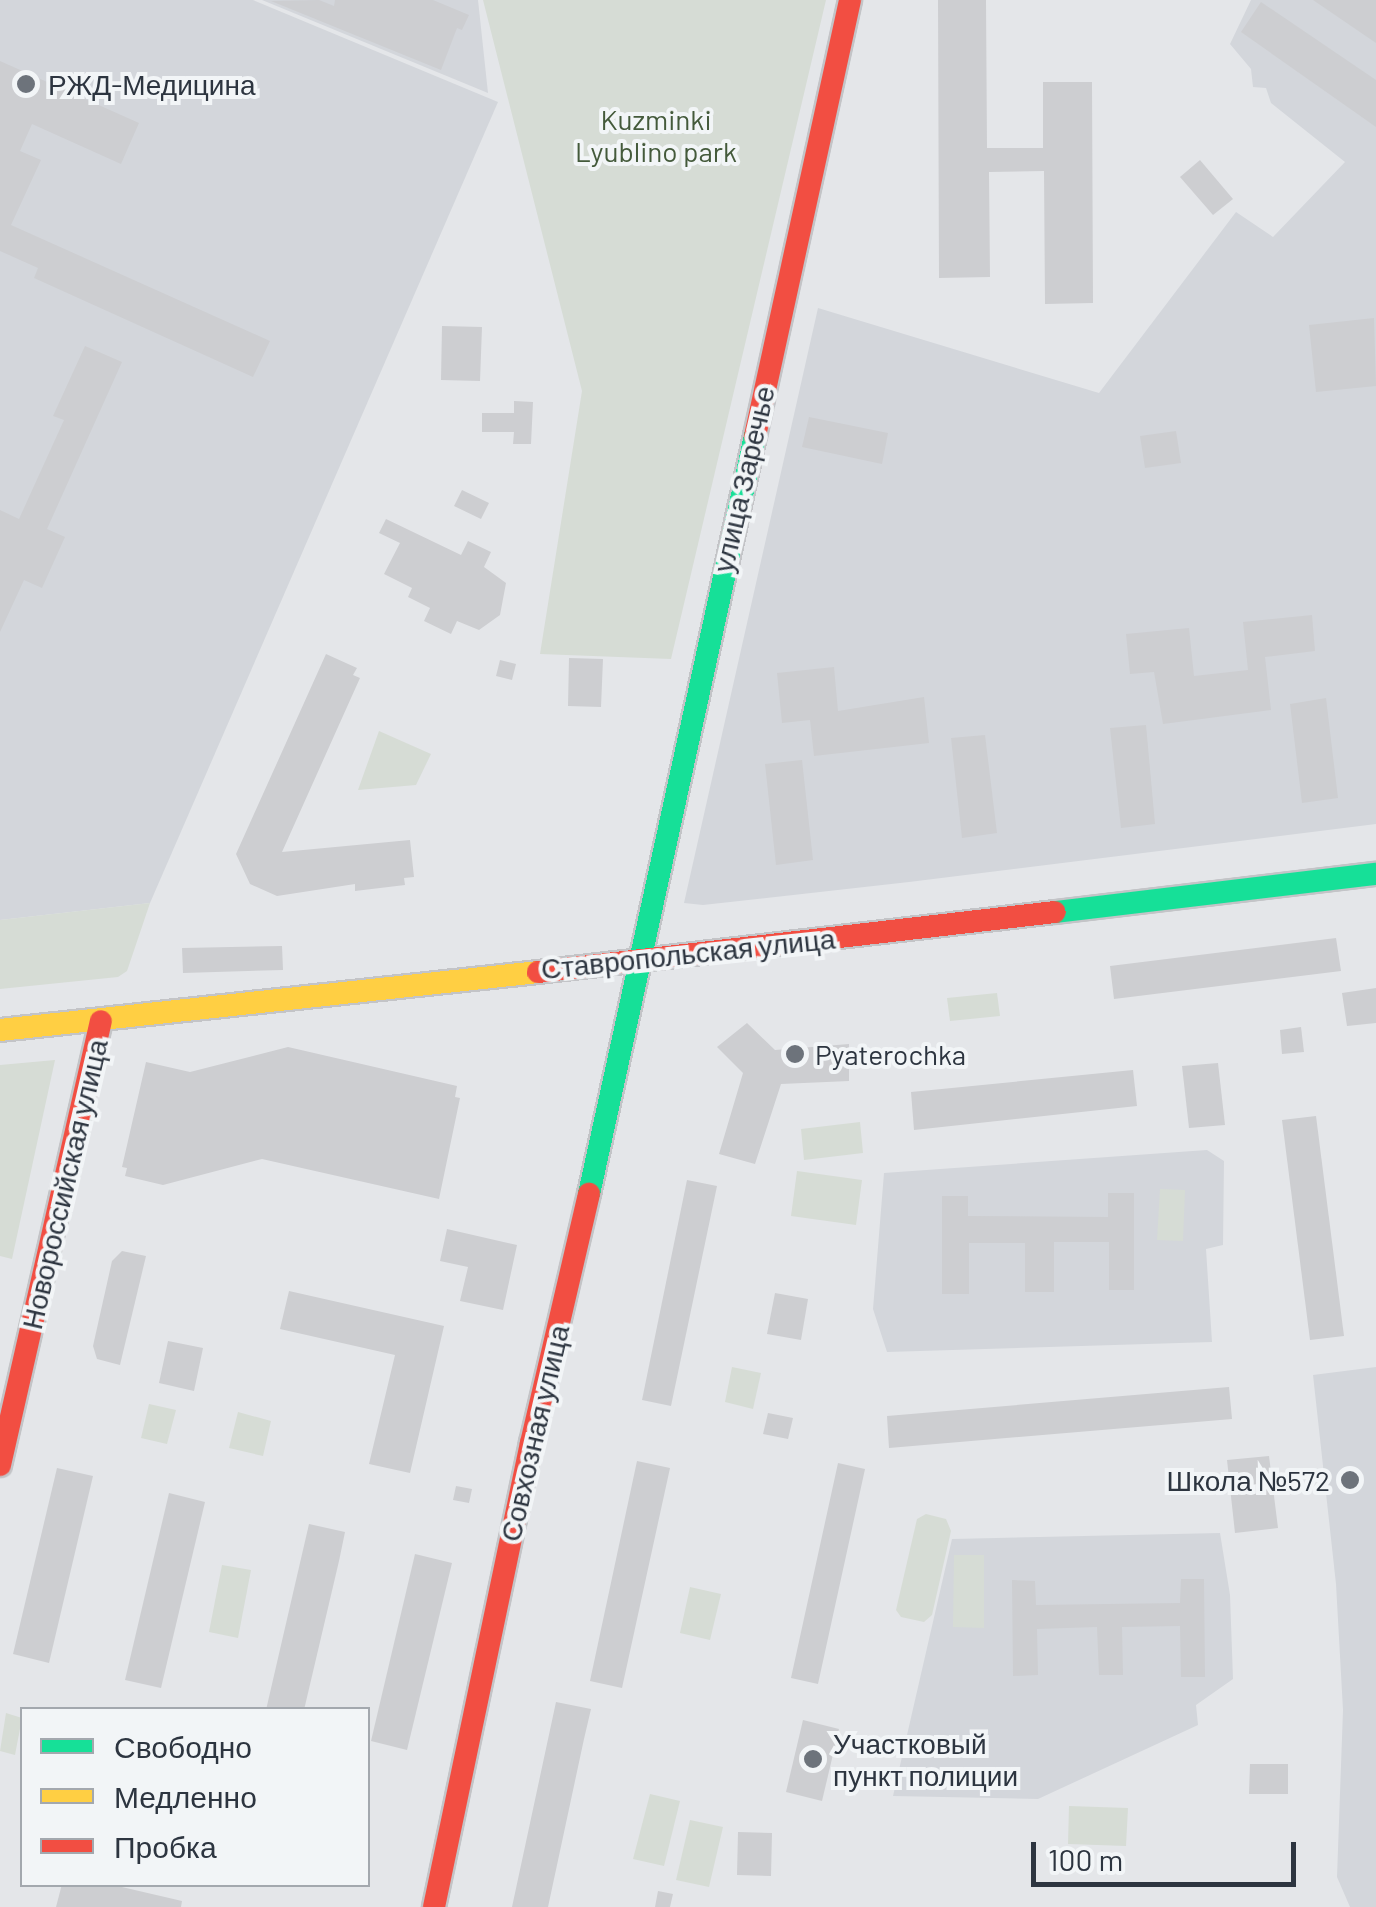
<!DOCTYPE html>
<meta charset="utf-8">
<style>
body{margin:0}
#map{position:relative;width:1376px;height:1907px;overflow:hidden;background:#e4e6e9;font-family:Barlow,sans-serif}
div>[style]{position:absolute}
[style*='--x']{left:calc(var(--x)*1px);top:calc(var(--y)*1px);width:calc(var(--w)*1px);rotate:calc(var(--a)*1deg)}
.built>*{inset:0;background:#d3d6db}
.green>*{inset:0;background:#d6dcd5}
.building>*{inset:0;background:#cdced1}
.roads{filter:drop-shadow(2px 0 #c3c4c7) drop-shadow(-2px 0 #c3c4c7) drop-shadow(0 2px #c3c4c7) drop-shadow(0 -2px #c3c4c7)}
.fast>*{height:22px;margin:-11px;padding:0 11px;transform-origin:11px;border-radius:11px;background:#16e098}
.slow>*{height:22px;margin:-11px;padding:0 11px;transform-origin:11px;border-radius:11px;background:#ffcf43}
.jam>*{height:22px;margin:-11px;padding:0 11px;transform-origin:11px;border-radius:11px;background:#f24e42}
.dots>*{width:28px;height:28px;translate:-50% -50%;box-sizing:border-box;border:5px solid #f2f5f7;border-radius:50%}
span{translate:-50% -50%;white-space:nowrap;text-align:center;line-height:1.15;-webkit-text-stroke:8px #f2f5f7;paint-order:stroke}
.poi-label{font-size:28px;color:#2d3540}
.left{translate:0 -50%;text-align:left}
.right{translate:-100% -50%;text-align:right}
.park-label{font-size:28px;color:#445a3b}
.street-label{font-size:28px;color:#2d3540}
.legend{position:absolute;left:20px;top:1707px;width:350px;height:180px;box-sizing:border-box;background:#f2f5f7;border:2px solid #a3a8ae;margin:0;padding:12px 18px;list-style:none;font-size:30px;color:#2d3540}
.legend li{display:flex;align-items:center;gap:20px;height:50px}
.legend b{width:50px;border:2px solid #a3a8ae}
.scale{position:absolute;left:1031px;top:1842px;width:265px;height:45px;box-sizing:border-box;border:5px solid #2d3540;border-top:0;padding-left:12px;font-size:30px;line-height:35px;white-space:nowrap;color:#2d3540;-webkit-text-stroke:8px #f2f5f7;paint-order:stroke}
</style>
<div id="map">
<div class="built">
<i style="clip-path:polygon(0 0,253px 0,498px 102px,150px 903px,0 920px)"></i>
<i style="clip-path:polygon(262px 0,478px 0,488px 93px)"></i>
<i style="clip-path:polygon(1251px 0,1376px 0,1376px 824px,909px 882px,703px 905px,684px 903px,818px 308px,1099px 393px,1236px 212px,1273px 237px,1345px 162px,1271px 103px,1266px 88px,1253px 87px,1251px 69px,1230px 44px)"></i>
<i style="clip-path:polygon(1207px 1150px,1224px 1161px,1223px 1245px,1206px 1249px,1212px 1342px,887px 1352px,873px 1309px,884px 1173px)"></i>
<i style="clip-path:polygon(1376px 1367px,1376px 1907px,1350px 1907px,1337px 1877px,1343px 1710px,1336px 1584px,1313px 1375px)"></i>
<i style="clip-path:polygon(1220px 1533px,1230px 1595px,1233px 1679px,1196px 1705px,1198px 1725px,1038px 1799px,893px 1796px,952px 1539px)"></i>
</div>
<div class="green">
<i style="clip-path:polygon(483px 0,826px 0,671px 659px,540px 654px,582px 391px)"></i>
<i style="clip-path:polygon(379px 731px,431px 754px,416px 785px,358px 790px)"></i>
<i style="clip-path:polygon(150px 903px,127px 971px,118px 977px,0 989px,0 920px)"></i>
<i style="clip-path:polygon(997px 993px,1000px 1016px,950px 1021px,947px 998px)"></i>
<i style="clip-path:polygon(55px 1060px,12px 1259px,0 1256px,0 1065px)"></i>
<i style="clip-path:polygon(860px 1122px,863px 1153px,804px 1160px,801px 1129px)"></i>
<i style="clip-path:polygon(797px 1171px,862px 1180px,856px 1225px,791px 1216px)"></i>
<i style="clip-path:polygon(1160px 1189px,1185px 1190px,1183px 1241px,1157px 1240px)"></i>
<i style="clip-path:polygon(732px 1367px,761px 1373px,753px 1409px,725px 1402px)"></i>
<i style="clip-path:polygon(149px 1404px,176px 1410px,167px 1444px,141px 1438px)"></i>
<i style="clip-path:polygon(238px 1412px,271px 1421px,263px 1456px,229px 1448px)"></i>
<i style="clip-path:polygon(926px 1514px,946px 1519px,951px 1531px,932px 1615px,924px 1622px,901px 1617px,896px 1610px,917px 1519px)"></i>
<i style="clip-path:polygon(954px 1555px,984px 1555px,984px 1628px,953px 1627px)"></i>
<i style="clip-path:polygon(222px 1565px,251px 1570px,238px 1638px,209px 1632px)"></i>
<i style="clip-path:polygon(690px 1587px,721px 1594px,710px 1640px,680px 1633px)"></i>
<i style="clip-path:polygon(6px 1713px,22px 1718px,15px 1755px,0 1751px)"></i>
<i style="clip-path:polygon(650px 1794px,680px 1801px,664px 1866px,633px 1859px)"></i>
<i style="clip-path:polygon(1069px 1806px,1128px 1808px,1126px 1846px,1068px 1844px)"></i>
<i style="clip-path:polygon(690px 1820px,723px 1827px,709px 1887px,676px 1880px)"></i>
</div>
<div class="building">
<i style="clip-path:polygon(319px 0,334px 6px,335px 0,433px 0,469px 15px,462px 30px,457px 28px,441px 70px,271px 1px)"></i>
<i style="clip-path:polygon(938px 0,986px 0,987px 148px,1043px 148px,1043px 82px,1092px 82px,1093px 303px,1045px 304px,1044px 171px,989px 172px,990px 277px,939px 278px)"></i>
<i style="clip-path:polygon(1313px 0,1376px 0,1376px 43px)"></i>
<i style="clip-path:polygon(1261px 2px,1376px 80px,1376px 127px,1241px 32px)"></i>
<i style="clip-path:polygon(0 61px,139px 123px,121px 164px,32px 124px,20px 151px,41px 160px,11px 225px,270px 341px,253px 377px,34px 278px,38px 268px,0 251px)"></i>
<i style="clip-path:polygon(1200px 160px,1233px 199px,1213px 215px,1180px 177px)"></i>
<i style="clip-path:polygon(1374px 318px,1376px 386px,1316px 392px,1309px 325px)"></i>
<i style="clip-path:polygon(442px 326px,482px 327px,480px 381px,441px 380px)"></i>
<i style="clip-path:polygon(85px 346px,122px 362px,47px 529px,65px 537px,42px 588px,24px 580px,0 632px,0 510px,19px 519px,64px 420px,53px 416px)"></i>
<i style="clip-path:polygon(514px 401px,533px 402px,531px 444px,513px 444px,514px 432px,482px 432px,482px 413px,514px 413px)"></i>
<i style="clip-path:polygon(809px 417px,888px 433px,882px 464px,802px 447px)"></i>
<i style="clip-path:polygon(1176px 431px,1181px 463px,1145px 468px,1140px 436px)"></i>
<i style="clip-path:polygon(462px 490px,489px 503px,481px 519px,454px 506px)"></i>
<i style="clip-path:polygon(386px 519px,461px 555px,468px 541px,491px 552px,484px 567px,506px 583px,500px 615px,479px 630px,457px 621px,451px 634px,424px 621px,430px 608px,408px 597px,412px 588px,384px 574px,400px 543px,379px 533px)"></i>
<i style="clip-path:polygon(1312px 615px,1315px 651px,1265px 657px,1271px 710px,1163px 724px,1154px 672px,1130px 674px,1126px 634px,1189px 628px,1194px 676px,1248px 670px,1243px 622px)"></i>
<i style="clip-path:polygon(326px 654px,357px 668px,353px 675px,360px 678px,282px 852px,410px 840px,414px 877px,404px 878px,405px 885px,355px 891px,355px 884px,277px 896px,250px 884px,236px 854px)"></i>
<i style="clip-path:polygon(569px 658px,603px 659px,601px 707px,568px 706px)"></i>
<i style="clip-path:polygon(500px 660px,516px 664px,512px 680px,496px 676px)"></i>
<i style="clip-path:polygon(834px 667px,838px 711px,924px 697px,929px 743px,814px 756px,810px 720px,782px 723px,777px 673px)"></i>
<i style="clip-path:polygon(1326px 698px,1338px 798px,1302px 803px,1290px 704px)"></i>
<i style="clip-path:polygon(1146px 725px,1155px 824px,1121px 828px,1110px 728px)"></i>
<i style="clip-path:polygon(985px 735px,997px 833px,962px 838px,951px 738px)"></i>
<i style="clip-path:polygon(802px 760px,813px 860px,776px 865px,765px 764px)"></i>
<i style="clip-path:polygon(1336px 938px,1341px 971px,1114px 999px,1110px 966px)"></i>
<i style="clip-path:polygon(282px 946px,283px 970px,183px 973px,182px 948px)"></i>
<i style="clip-path:polygon(1376px 988px,1376px 1023px,1347px 1026px,1342px 993px)"></i>
<i style="clip-path:polygon(747px 1023px,775px 1050px,849px 1044px,849px 1081px,781px 1084px,755px 1164px,719px 1154px,743px 1073px,717px 1047px)"></i>
<i style="clip-path:polygon(1301px 1027px,1304px 1052px,1282px 1054px,1280px 1030px)"></i>
<i style="clip-path:polygon(288px 1047px,457px 1086px,455px 1097px,460px 1098px,439px 1199px,262px 1159px,163px 1185px,125px 1176px,127px 1168px,122px 1167px,146px 1062px,190px 1072px)"></i>
<i style="clip-path:polygon(1218px 1063px,1225px 1125px,1189px 1128px,1182px 1066px)"></i>
<i style="clip-path:polygon(1133px 1070px,1137px 1106px,914px 1130px,911px 1092px)"></i>
<i style="clip-path:polygon(1316px 1116px,1344px 1336px,1310px 1340px,1282px 1120px)"></i>
<i style="clip-path:polygon(687px 1180px,717px 1186px,671px 1406px,642px 1400px)"></i>
<i style="clip-path:polygon(1108px 1193px,1134px 1193px,1134px 1290px,1109px 1290px,1109px 1242px,1054px 1242px,1054px 1292px,1025px 1292px,1025px 1243px,969px 1243px,969px 1294px,942px 1294px,942px 1196px,968px 1196px,968px 1216px,1108px 1217px)"></i>
<i style="clip-path:polygon(447px 1229px,517px 1245px,503px 1310px,460px 1301px,468px 1267px,440px 1261px)"></i>
<i style="clip-path:polygon(122px 1251px,146px 1256px,120px 1365px,97px 1359px,93px 1346px,112px 1261px)"></i>
<i style="clip-path:polygon(289px 1291px,444px 1326px,410px 1473px,369px 1464px,395px 1355px,280px 1329px)"></i>
<i style="clip-path:polygon(775px 1293px,808px 1299px,801px 1340px,767px 1334px)"></i>
<i style="clip-path:polygon(168px 1341px,203px 1348px,194px 1391px,159px 1383px)"></i>
<i style="clip-path:polygon(1229px 1387px,1232px 1419px,889px 1448px,887px 1416px)"></i>
<i style="clip-path:polygon(768px 1413px,793px 1418px,788px 1439px,763px 1434px)"></i>
<i style="clip-path:polygon(1269px 1456px,1278px 1528px,1235px 1533px,1227px 1460px)"></i>
<i style="clip-path:polygon(637px 1461px,670px 1468px,622px 1688px,590px 1681px)"></i>
<i style="clip-path:polygon(838px 1463px,865px 1469px,818px 1684px,791px 1678px)"></i>
<i style="clip-path:polygon(57px 1468px,93px 1476px,49px 1663px,13px 1654px)"></i>
<i style="clip-path:polygon(456px 1486px,472px 1489px,469px 1503px,453px 1500px)"></i>
<i style="clip-path:polygon(169px 1493px,205px 1502px,161px 1688px,125px 1680px)"></i>
<i style="clip-path:polygon(309px 1524px,345px 1532px,339px 1561px,304px 1710px,266px 1710px)"></i>
<i style="clip-path:polygon(415px 1554px,452px 1563px,407px 1750px,371px 1741px)"></i>
<i style="clip-path:polygon(1181px 1579px,1204px 1579px,1205px 1677px,1181px 1677px,1180px 1626px,1122px 1627px,1123px 1675px,1099px 1675px,1097px 1627px,1037px 1629px,1038px 1675px,1013px 1676px,1012px 1580px,1035px 1581px,1036px 1605px,1180px 1603px)"></i>
<i style="clip-path:polygon(556px 1702px,591px 1709px,584px 1739px,548px 1907px,512px 1907px)"></i>
<i style="clip-path:polygon(803px 1720px,839px 1729px,822px 1801px,786px 1792px)"></i>
<i style="clip-path:polygon(1250px 1764px,1288px 1764px,1288px 1794px,1249px 1794px)"></i>
<i style="clip-path:polygon(738px 1832px,772px 1833px,771px 1876px,737px 1875px)"></i>
<i style="clip-path:polygon(62px 1884px,109px 1884px,182px 1901px,181px 1907px,56px 1907px)"></i>
<i style="clip-path:polygon(658px 1891px,673px 1894px,670px 1907px,655px 1907px)"></i>
</div>
<div class="roads">
<div class="fast">
<i style="--x:1055;--y:912;--w:323;--a:-6.8"></i>
<i style="--x:589;--y:1194;--w:776;--a:-77.65"></i>
</div>
<div class="slow">
<i style="--x:0;--y:1030;--w:541;--a:-6.15"></i>
</div>
<div class="jam">
<i style="--x:755;--y:436;--w:446;--a:-77.7"></i>
<i style="--x:538;--y:972;--w:520;--a:-6.62"></i>
<i style="--x:0;--y:1465;--w:455;--a:-77.2"></i>
<i style="--x:434;--y:1907;--w:474;--a:-78.2"></i>
<i style="--x:531;--y:1443;--w:256;--a:-76.9"></i>
</div>
</div>
<div class="dots">
<i style="left:26px;top:84px;background:#6d737b"></i>
<i style="left:795px;top:1054px;background:#6d737b"></i>
<i style="left:1350px;top:1480px;background:#6d737b"></i>
<i style="left:813px;top:1759px;background:#6d737b"></i>
</div>
<div class="poi-label">
<span class="left" style="left:48px;top:84px">РЖД-Медицина</span>
<span class="left" style="left:815px;top:1054px">Pyaterochka</span>
<span class="right" style="left:1330px;top:1480px">Школа №572</span>
<span class="left" style="left:833px;top:1759px">Участковый<br>пункт полиции</span>
</div>
<div class="park-label">
<span style="left:656px;top:135px">Kuzminki<br>Lyublino park</span>
</div>
<div class="street-label">
<span style="left:743px;top:479px;rotate:-77deg">улица Заречье</span>
<span style="left:688px;top:953px;rotate:-6deg">Ставропольская улица</span>
<span style="left:64px;top:1184px;rotate:-77deg">Новороссийская улица</span>
<span style="left:534px;top:1433px;rotate:-77deg">Совхозная улица</span>
</div>
<ul class="legend">
<li><b style="height:12px;background:#16e098"></b>Свободно</li>
<li><b style="height:12px;background:#ffcf43"></b>Медленно</li>
<li><b style="height:12px;background:#f24e42"></b>Пробка</li>
</ul>
<div class="scale">100 m</div>
</div>
